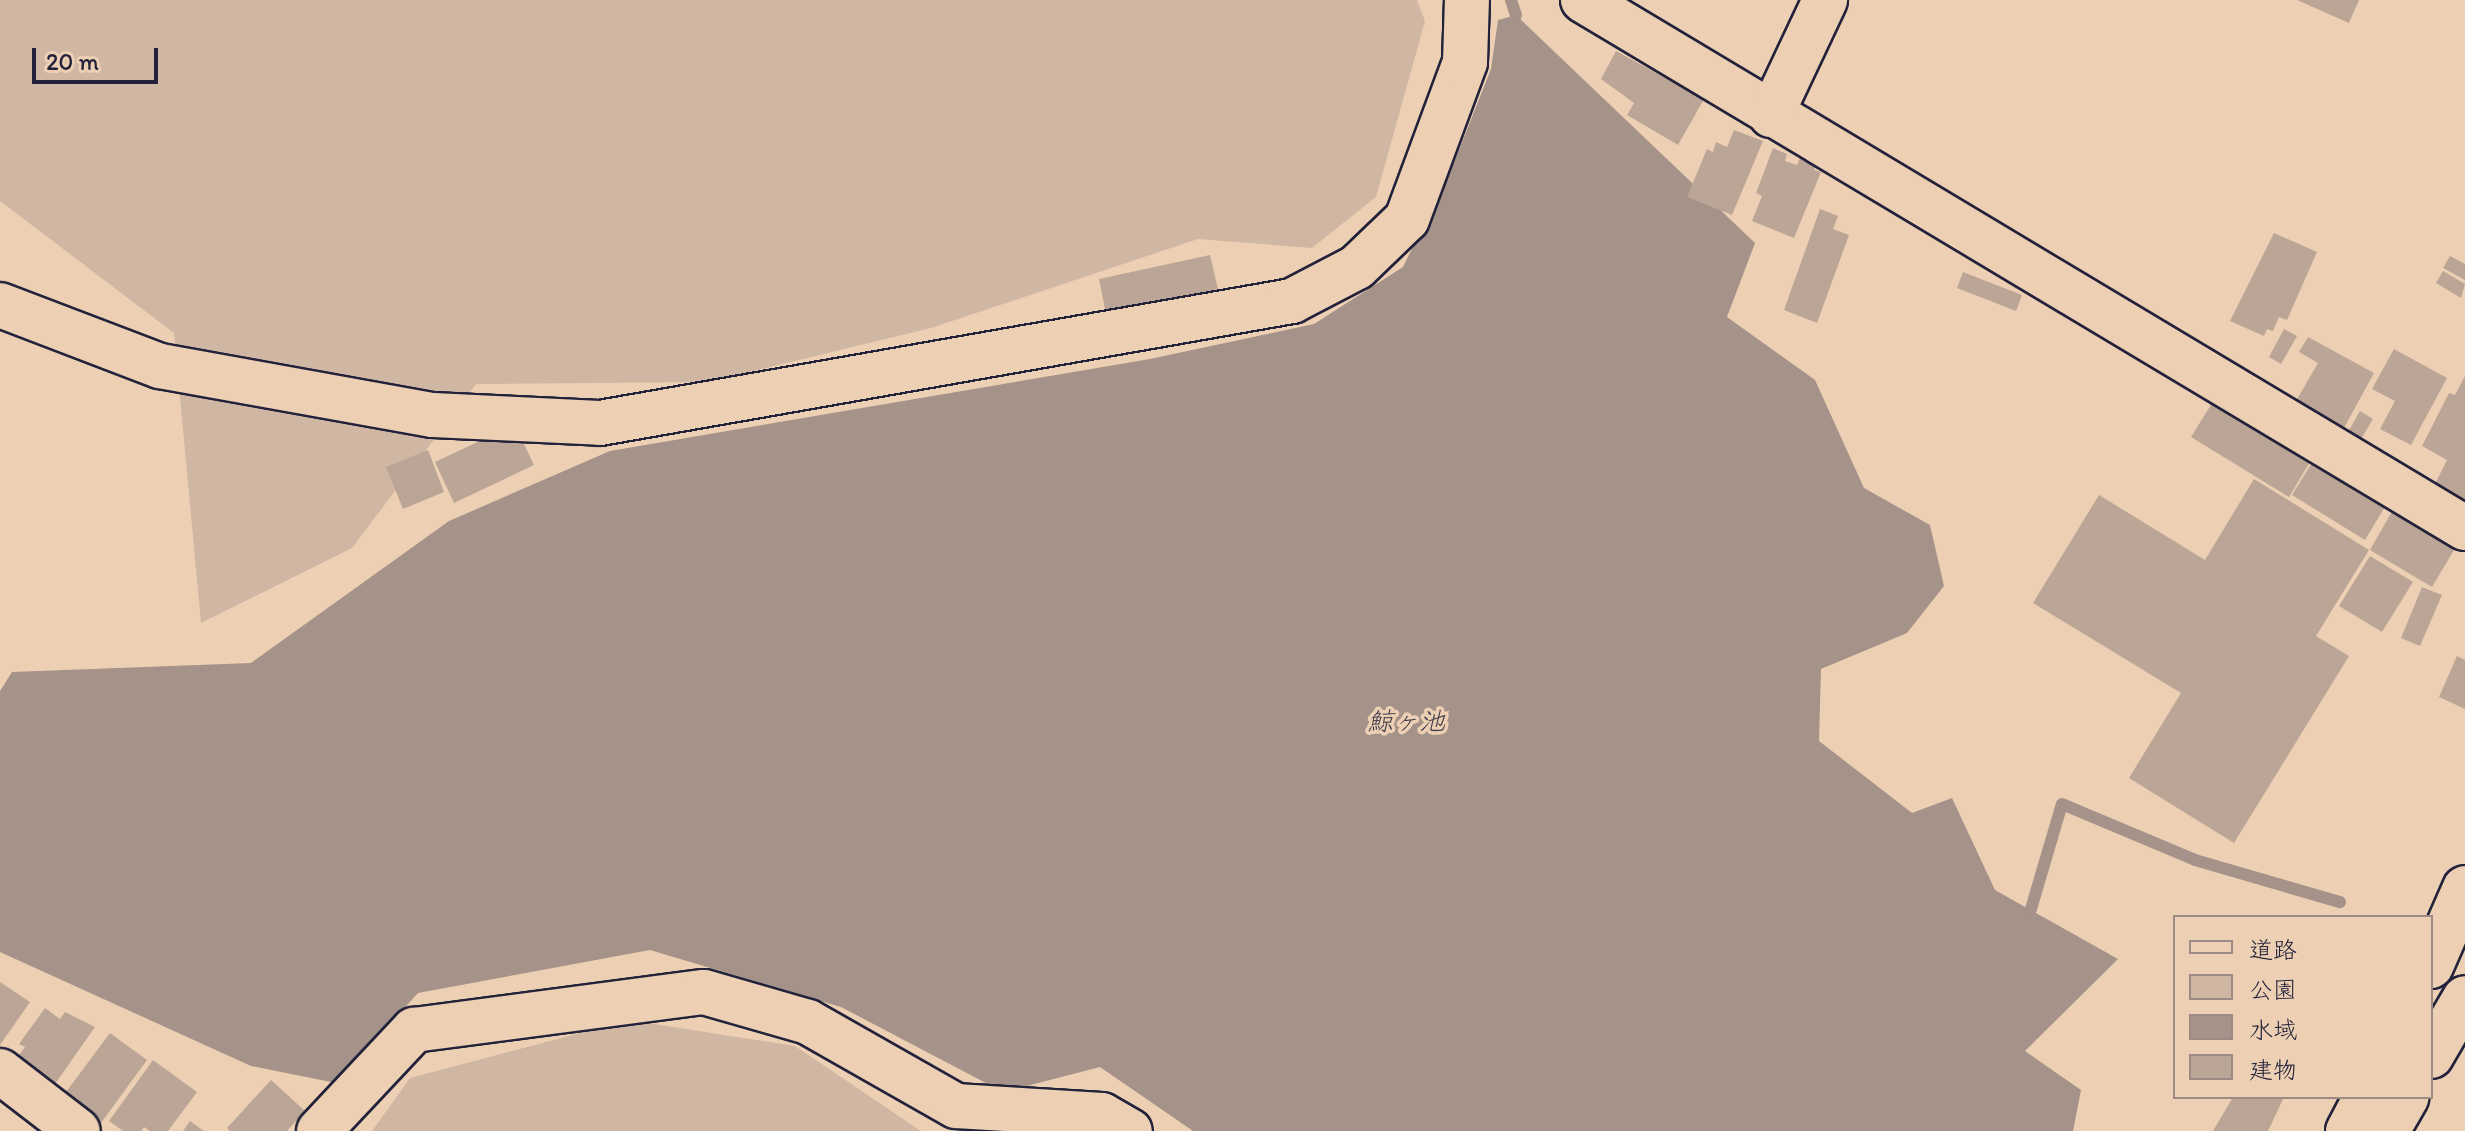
<!DOCTYPE html>
<meta charset="utf-8">
<style>
body{margin:0}
#map{position:relative;width:2465px;height:1131px;overflow:hidden;background:#edd0b4;font-family:Itim,"Klee One",sans-serif}
div>[style]{position:absolute}
[style*='--x']{left:calc(var(--x)*1px);top:calc(var(--y)*1px);width:calc(var(--w)*1px);rotate:calc(var(--a)*1deg)}
.green>*{inset:0;background:#d0b7a3}
.water>*{inset:0;background:#a59289}
.stream>*{height:12px;margin:-6px;padding:0 6px;transform-origin:6px;border-radius:6px;background:#a59289}
.building>*{inset:0;background:#baa596}
.roads{filter:drop-shadow(2px 0 #22223b) drop-shadow(-2px 0 #22223b) drop-shadow(0 2px #22223b) drop-shadow(0 -2px #22223b)}
.street>*{height:44px;margin:-22px;padding:0 22px;transform-origin:22px;border-radius:22px;background:#edd0b4}
.primary>*{height:44px;margin:-22px;padding:0 22px;transform-origin:22px;border-radius:22px;background:#edd0b4}
.highway>*{height:44px;margin:-22px;padding:0 22px;transform-origin:22px;border-radius:22px;background:#edd0b4}
span{translate:-50% -50%;white-space:nowrap;text-align:center;line-height:1.15;-webkit-text-stroke:7px #edd0b4;paint-order:stroke}
.water-label{font-size:26px;color:#433e4e;font-style:italic}
.legend{position:absolute;left:2173px;top:915px;width:260px;height:184px;box-sizing:border-box;background:#edd0b4;border:2px solid #9c8a84;margin:0;padding:10px 14px;list-style:none;font-size:24px;color:#22223b}
.legend li{display:flex;align-items:center;gap:16px;height:40px}
.legend b{width:40px;border:2px solid #9c8a84}
.scale{position:absolute;left:32px;top:48px;width:126px;height:36px;box-sizing:border-box;border:4px solid #22223b;border-top:0;padding-left:10px;font-size:24px;line-height:28px;white-space:nowrap;color:#22223b;-webkit-text-stroke:6px #edd0b4;paint-order:stroke}
</style>
<div id="map">
<div class="green">
<i style="clip-path:polygon(0 0,1417px 0,1425px 21px,1376px 197px,1312px 248px,1198px 239px,931px 328px,708px 382px,476px 384px,352px 548px,201px 623px,174px 333px,0 201px)"></i>
<i style="clip-path:polygon(629px 1020px,795px 1046px,921px 1131px,372px 1131px,410px 1078px)"></i>
</div>
<div class="water">
<i style="clip-path:polygon(1516px 15px,1755px 243px,1727px 317px,1815px 380px,1864px 488px,1930px 525px,1944px 586px,1907px 633px,1821px 669px,1819px 741px,1912px 813px,1952px 798px,1995px 890px,2118px 959px,2025px 1051px,2081px 1090px,2073px 1131px,1193px 1131px,1100px 1067px,1003px 1092px,841px 1007px,650px 950px,418px 993px,336px 1083px,251px 1066px,0 952px,0 691px,12px 672px,251px 663px,449px 521px,610px 451px,1150px 359px,1314px 324px,1403px 267px,1455px 160px,1491px 69px,1498px 20px)"></i>
</div>
<div class="stream">
<i style="--x:1511;--y:0;--w:16;--a:72"></i>
<i style="--x:2031;--y:909;--w:109;--a:-73.6"></i>
<i style="--x:2062;--y:804;--w:144;--a:22.8"></i>
<i style="--x:2195;--y:860;--w:151;--a:16.2"></i>
</div>
<div class="building">
<i style="clip-path:polygon(2297px 0,2359px 0,2349px 23px)"></i>
<i style="clip-path:polygon(1616px 51px,1704px 99px,1678px 145px,1627px 115px,1634px 103px,1601px 79px)"></i>
<i style="clip-path:polygon(1734px 130px,1763px 141px,1732px 215px,1687px 197px,1707px 149px,1713px 152px,1716px 142px,1727px 147px)"></i>
<i style="clip-path:polygon(1773px 148px,1787px 154px,1785px 161px,1797px 165px,1800px 158px,1817px 164px,1814px 170px,1821px 172px,1794px 238px,1752px 221px,1762px 196px,1756px 193px)"></i>
<i style="clip-path:polygon(1820px 209px,1838px 216px,1833px 229px,1849px 235px,1817px 323px,1784px 310px)"></i>
<i style="clip-path:polygon(2274px 233px,2317px 252px,2287px 320px,2279px 317px,2273px 331px,2267px 329px,2264px 336px,2230px 321px)"></i>
<i style="clip-path:polygon(1210px 255px,1218px 289px,1106px 314px,1099px 279px)"></i>
<i style="clip-path:polygon(2450px 256px,2465px 264px,2465px 280px,2443px 268px)"></i>
<i style="clip-path:polygon(2443px 271px,2465px 284px,2461px 298px,2436px 283px)"></i>
<i style="clip-path:polygon(1963px 272px,2022px 295px,2016px 311px,1957px 288px)"></i>
<i style="clip-path:polygon(2284px 329px,2297px 336px,2281px 364px,2269px 357px)"></i>
<i style="clip-path:polygon(2308px 337px,2374px 373px,2344px 428px,2296px 401px,2318px 363px,2299px 352px)"></i>
<i style="clip-path:polygon(2394px 349px,2447px 378px,2411px 445px,2380px 429px,2395px 401px,2372px 389px)"></i>
<i style="clip-path:polygon(2465px 376px,2465px 502px,2434px 486px,2447px 460px,2422px 446px,2449px 393px,2455px 395px)"></i>
<i style="clip-path:polygon(2214px 400px,2311px 460px,2289px 497px,2191px 437px)"></i>
<i style="clip-path:polygon(2360px 411px,2373px 419px,2361px 439px,2348px 432px)"></i>
<i style="clip-path:polygon(519px 434px,534px 465px,454px 503px,435px 462px,486px 438px)"></i>
<i style="clip-path:polygon(428px 450px,444px 492px,403px 509px,386px 467px)"></i>
<i style="clip-path:polygon(2313px 461px,2386px 505px,2365px 540px,2292px 495px)"></i>
<i style="clip-path:polygon(2254px 479px,2369px 550px,2316px 636px,2349px 656px,2234px 843px,2129px 778px,2181px 693px,2033px 603px,2099px 495px,2205px 560px)"></i>
<i style="clip-path:polygon(2394px 508px,2457px 545px,2432px 587px,2370px 550px)"></i>
<i style="clip-path:polygon(2370px 556px,2413px 582px,2382px 632px,2339px 606px)"></i>
<i style="clip-path:polygon(2422px 587px,2442px 595px,2420px 646px,2401px 638px)"></i>
<i style="clip-path:polygon(2457px 656px,2465px 660px,2465px 709px,2439px 697px)"></i>
<i style="clip-path:polygon(0 982px,30px 1002px,0 1045px)"></i>
<i style="clip-path:polygon(45px 1008px,60px 1019px,65px 1012px,95px 1027px,55px 1084px,17px 1058px,25px 1047px,19px 1044px)"></i>
<i style="clip-path:polygon(110px 1033px,147px 1060px,101px 1123px,63px 1096px)"></i>
<i style="clip-path:polygon(153px 1060px,197px 1092px,168px 1131px,150px 1131px,144px 1127px,141px 1131px,123px 1131px,109px 1121px)"></i>
<i style="clip-path:polygon(271px 1080px,305px 1111px,287px 1131px,230px 1131px,227px 1128px)"></i>
<i style="clip-path:polygon(2233px 1097px,2284px 1097px,2268px 1131px,2213px 1131px)"></i>
<i style="clip-path:polygon(190px 1121px,204px 1131px,183px 1131px)"></i>
</div>
<div class="roads">
<div class="street">
<i style="--x:1583;--y:0;--w:1028;--a:30.91"></i>
<i style="--x:1771;--y:115;--w:127;--a:-64.8"></i>
<i style="--x:0;--y:305;--w:171;--a:20.9"></i>
<i style="--x:160;--y:366;--w:277;--a:10.2"></i>
<i style="--x:433;--y:415;--w:167;--a:2.7"></i>
<i style="--x:600;--y:423;--w:703;--a:-10"></i>
<i style="--x:1292;--y:301;--w:73;--a:-27.6"></i>
<i style="--x:1357;--y:267;--w:69;--a:-43.8"></i>
<i style="--x:1407;--y:219;--w:167;--a:-69.7"></i>
<i style="--x:1465;--y:62;--w:62;--a:-88.2"></i>
<i style="--x:0;--y:1071;--w:98;--a:37.6"></i>
<i style="--x:319;--y:1131;--w:139;--a:-46.8"></i>
<i style="--x:414;--y:1030;--w:292;--a:-7.5"></i>
<i style="--x:704;--y:992;--w:108;--a:16.1"></i>
<i style="--x:808;--y:1022;--w:170;--a:29.6"></i>
<i style="--x:956;--y:1106;--w:146;--a:3.5"></i>
<i style="--x:1102;--y:1115;--w:32;--a:30"></i>
</div>
<div class="primary">
<i style="--x:2431;--y:966;--w:85;--a:-66.4"></i>
<i style="--x:2348;--y:1131;--w:38;--a:-62"></i>
</div>
<div class="highway">
<i style="--x:2431;--y:1056;--w:67;--a:-59.6"></i>
<i style="--x:2387;--y:1131;--w:39;--a:-60"></i>
</div>
</div>
<div class="water-label">
<span style="left:1406px;top:722px">鯨ヶ池</span>
</div>
<ul class="legend">
<li><b style="height:10px;background:#edd0b4"></b>道路</li>
<li><b style="height:22px;background:#d0b7a3"></b>公園</li>
<li><b style="height:22px;background:#a59289"></b>水域</li>
<li><b style="height:22px;background:#baa596"></b>建物</li>
</ul>
<div class="scale">20 m</div>
</div>
